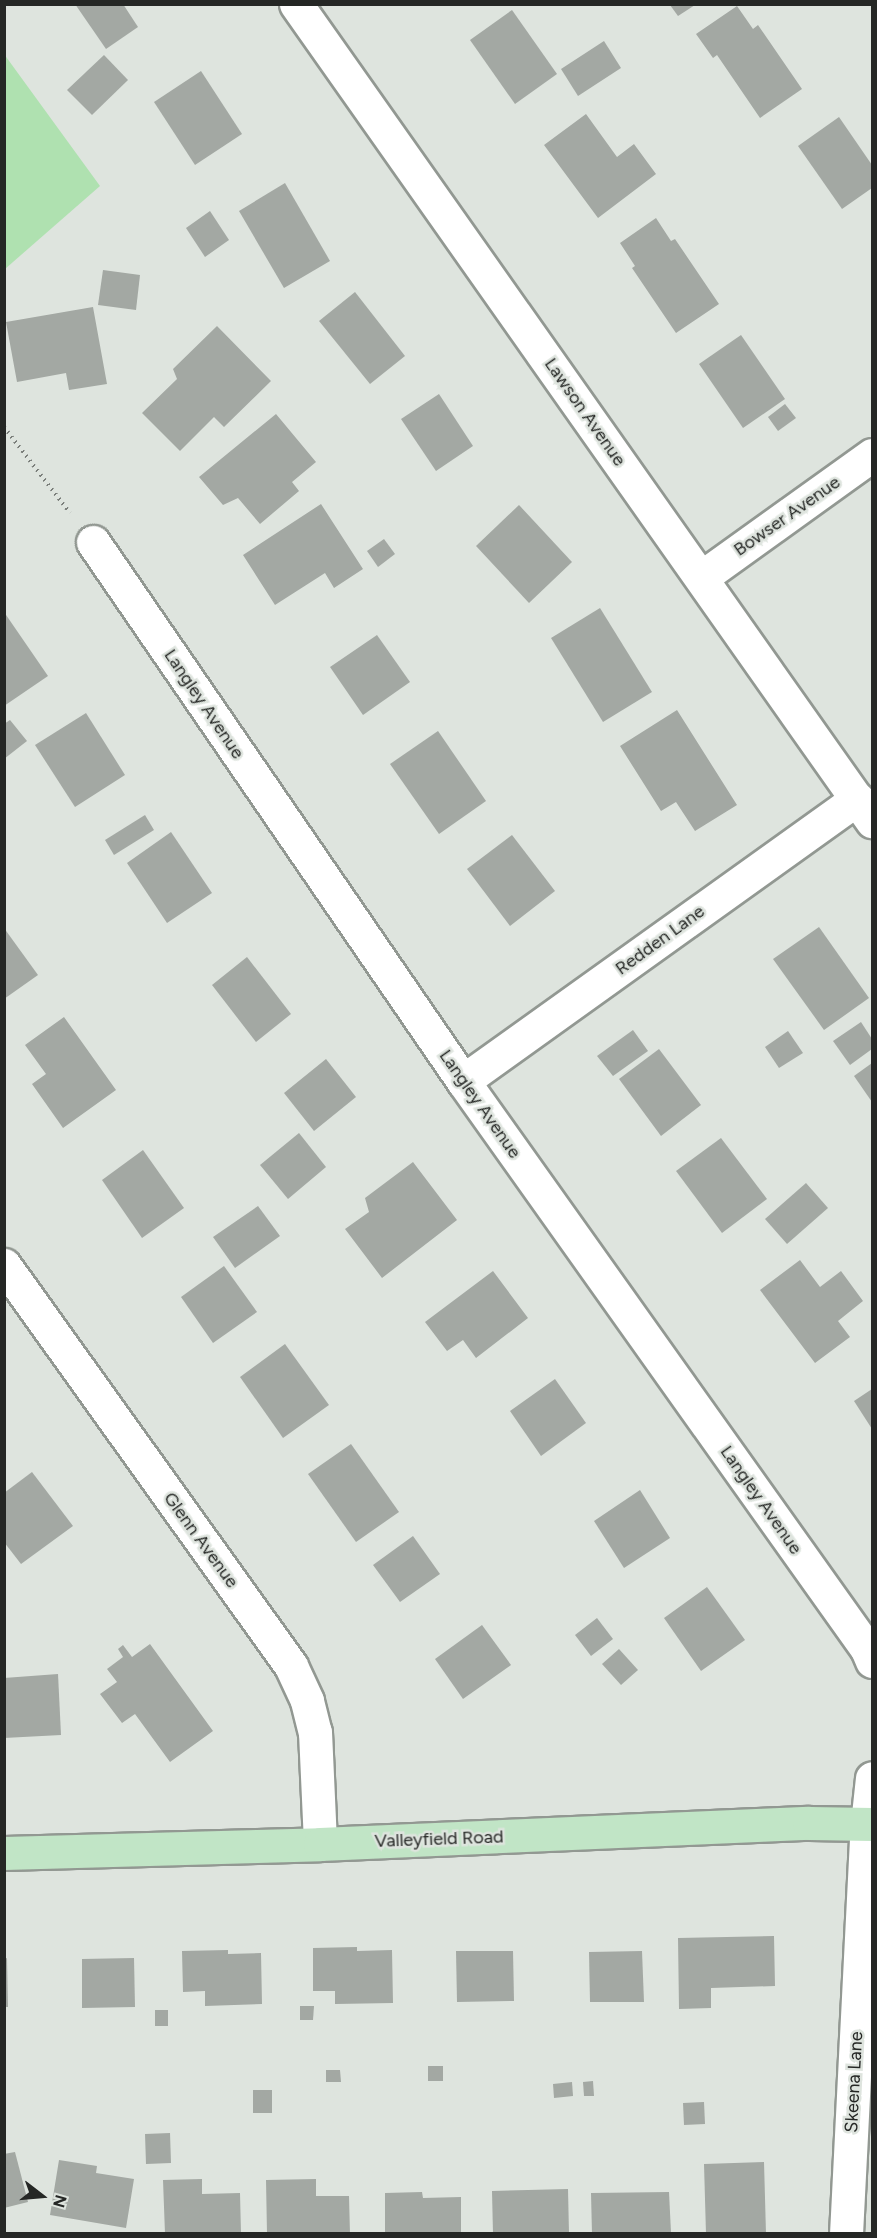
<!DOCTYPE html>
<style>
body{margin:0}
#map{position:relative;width:877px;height:2238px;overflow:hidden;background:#dee4de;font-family:Figtree,sans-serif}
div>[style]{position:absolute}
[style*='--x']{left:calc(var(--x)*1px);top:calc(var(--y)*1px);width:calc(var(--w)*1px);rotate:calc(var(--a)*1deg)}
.green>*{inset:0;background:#afe1b0}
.building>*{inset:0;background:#a3a8a3}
.path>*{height:4px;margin-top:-2px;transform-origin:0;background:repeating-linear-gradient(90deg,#7a7e7a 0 1.5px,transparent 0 6px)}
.roads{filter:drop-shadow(2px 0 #929892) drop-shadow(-2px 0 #929892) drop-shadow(0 2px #929892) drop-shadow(0 -2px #929892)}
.street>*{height:33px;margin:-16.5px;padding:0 16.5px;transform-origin:16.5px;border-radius:16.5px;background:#fff}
.secondary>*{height:33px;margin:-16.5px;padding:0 16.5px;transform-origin:16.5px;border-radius:16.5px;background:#c1e5c6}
span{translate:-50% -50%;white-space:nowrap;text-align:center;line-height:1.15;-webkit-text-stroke:5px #dee4de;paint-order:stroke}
.street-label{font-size:18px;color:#252725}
.frame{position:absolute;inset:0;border:6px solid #252725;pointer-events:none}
.north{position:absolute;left:12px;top:2166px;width:60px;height:60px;-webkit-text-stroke:4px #dee4de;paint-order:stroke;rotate:106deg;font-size:16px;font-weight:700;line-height:24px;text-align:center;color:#252725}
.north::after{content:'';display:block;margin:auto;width:21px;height:27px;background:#252725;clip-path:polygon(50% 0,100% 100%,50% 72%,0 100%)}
</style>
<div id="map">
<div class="green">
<i style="clip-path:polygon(4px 54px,100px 186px,5px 269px,4px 269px)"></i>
</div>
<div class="building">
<i style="clip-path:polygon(75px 4px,123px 4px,138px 27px,106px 49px)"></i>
<i style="clip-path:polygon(670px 5px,695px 5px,678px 16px)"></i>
<i style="clip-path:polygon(737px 6px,753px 29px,758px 25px,802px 89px,760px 118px,717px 55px,713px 58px,696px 34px)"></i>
<i style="clip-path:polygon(512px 10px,557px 74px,515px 104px,470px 40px)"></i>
<i style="clip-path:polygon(604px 41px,621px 68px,578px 96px,561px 69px)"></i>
<i style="clip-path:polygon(104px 55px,128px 80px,92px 115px,67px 90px)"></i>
<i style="clip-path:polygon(201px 71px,242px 134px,195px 165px,154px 102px)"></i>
<i style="clip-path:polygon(586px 114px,617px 157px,634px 144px,656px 174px,598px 218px,544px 145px)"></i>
<i style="clip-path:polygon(839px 117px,872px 165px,872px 188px,842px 209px,798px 146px)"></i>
<i style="clip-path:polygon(285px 183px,330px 261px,284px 288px,239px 211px)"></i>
<i style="clip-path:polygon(210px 211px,229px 240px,205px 257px,186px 228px)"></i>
<i style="clip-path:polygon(656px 218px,671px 241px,675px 239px,719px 304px,676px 333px,632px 268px,635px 266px,620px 243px)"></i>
<i style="clip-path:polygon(103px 270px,140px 275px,136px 310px,98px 305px)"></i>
<i style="clip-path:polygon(355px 292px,405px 356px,370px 384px,319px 321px)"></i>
<i style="clip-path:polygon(93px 307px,107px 384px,69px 390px,66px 373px,17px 382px,6px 322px)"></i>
<i style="clip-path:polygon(217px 326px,271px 381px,224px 427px,214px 417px,180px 451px,142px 413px,177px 379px,173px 369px)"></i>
<i style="clip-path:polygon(741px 335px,785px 399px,743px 428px,699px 364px)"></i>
<i style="clip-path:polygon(439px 394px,473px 446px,436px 471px,401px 419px)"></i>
<i style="clip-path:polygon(785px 404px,796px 418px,778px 431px,768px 417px)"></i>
<i style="clip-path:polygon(276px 414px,316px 462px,292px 482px,299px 491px,260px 524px,238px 498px,223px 505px,199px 477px)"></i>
<i style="clip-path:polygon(321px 504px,363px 569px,334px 588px,325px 573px,275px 605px,243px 555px)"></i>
<i style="clip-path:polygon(519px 505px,572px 562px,529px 603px,476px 546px)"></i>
<i style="clip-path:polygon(384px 539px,395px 554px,378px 567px,367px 551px)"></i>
<i style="clip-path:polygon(600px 608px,652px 692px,603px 722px,551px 638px)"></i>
<i style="clip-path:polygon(4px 612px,48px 676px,4px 706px)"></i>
<i style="clip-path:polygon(377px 635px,410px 682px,363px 715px,330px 667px)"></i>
<i style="clip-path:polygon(677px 710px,737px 805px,695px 831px,676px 802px,661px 811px,620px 746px)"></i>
<i style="clip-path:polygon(86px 713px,125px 775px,75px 807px,35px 745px)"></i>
<i style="clip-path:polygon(10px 720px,27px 741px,4px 759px,4px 724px)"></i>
<i style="clip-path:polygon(438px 731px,486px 801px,439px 834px,390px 764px)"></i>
<i style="clip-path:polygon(145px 815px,154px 830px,114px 855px,105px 840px)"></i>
<i style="clip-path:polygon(171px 832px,212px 893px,167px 923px,127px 863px)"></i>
<i style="clip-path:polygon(512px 835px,555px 891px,510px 926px,467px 869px)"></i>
<i style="clip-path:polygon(819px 927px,869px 998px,824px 1030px,773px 959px)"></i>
<i style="clip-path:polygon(4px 928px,38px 975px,4px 999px)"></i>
<i style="clip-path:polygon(247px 957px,291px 1014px,256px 1042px,212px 985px)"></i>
<i style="clip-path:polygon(64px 1017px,116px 1090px,63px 1128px,32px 1084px,46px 1074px,25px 1045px)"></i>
<i style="clip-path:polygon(861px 1022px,872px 1039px,872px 1049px,850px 1065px,833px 1041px)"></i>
<i style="clip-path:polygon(633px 1030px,648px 1051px,613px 1076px,597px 1056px)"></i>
<i style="clip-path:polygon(788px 1031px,803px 1053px,779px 1068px,765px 1047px)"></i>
<i style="clip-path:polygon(659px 1049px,701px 1105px,661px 1136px,619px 1079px)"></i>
<i style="clip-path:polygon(326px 1059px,356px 1097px,314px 1131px,284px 1093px)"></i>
<i style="clip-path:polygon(872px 1063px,872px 1102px,854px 1076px)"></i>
<i style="clip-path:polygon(299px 1133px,326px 1167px,288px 1199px,260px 1165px)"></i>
<i style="clip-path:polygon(721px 1138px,767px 1199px,722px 1233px,676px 1171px)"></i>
<i style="clip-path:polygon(143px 1150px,184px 1208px,142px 1238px,102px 1180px)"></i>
<i style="clip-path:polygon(413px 1162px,457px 1220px,382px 1278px,345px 1229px,369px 1212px,365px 1198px)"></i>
<i style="clip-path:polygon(806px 1183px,828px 1208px,787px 1244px,765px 1219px)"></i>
<i style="clip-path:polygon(258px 1206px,280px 1236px,235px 1268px,213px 1237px)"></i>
<i style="clip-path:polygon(800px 1260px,820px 1287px,841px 1271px,863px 1301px,838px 1321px,850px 1337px,815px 1363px,760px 1290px)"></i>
<i style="clip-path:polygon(224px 1266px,257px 1312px,213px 1343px,181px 1297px)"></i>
<i style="clip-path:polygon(493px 1271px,528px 1318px,476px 1358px,463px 1340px,447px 1351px,425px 1322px)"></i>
<i style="clip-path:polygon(285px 1344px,329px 1405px,283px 1438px,240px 1377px)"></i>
<i style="clip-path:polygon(555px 1379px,586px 1423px,541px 1456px,510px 1411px)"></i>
<i style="clip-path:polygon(872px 1389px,872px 1429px,854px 1401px)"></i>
<i style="clip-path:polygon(351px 1444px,399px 1512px,356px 1542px,308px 1474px)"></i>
<i style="clip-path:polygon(32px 1472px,73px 1526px,21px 1564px,4px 1542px,4px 1493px)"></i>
<i style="clip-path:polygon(640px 1490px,670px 1538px,624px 1568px,594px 1521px)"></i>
<i style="clip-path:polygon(413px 1536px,440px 1574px,400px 1602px,373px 1565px)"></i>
<i style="clip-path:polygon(707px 1587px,745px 1640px,701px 1671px,664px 1618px)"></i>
<i style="clip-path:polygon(597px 1618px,613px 1639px,591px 1656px,575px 1635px)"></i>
<i style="clip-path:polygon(482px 1625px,511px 1665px,463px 1699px,435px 1659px)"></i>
<i style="clip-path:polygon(150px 1644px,213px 1731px,170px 1762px,135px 1714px,122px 1723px,100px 1694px,117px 1682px,107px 1669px,123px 1657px,118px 1649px,123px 1645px,132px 1657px)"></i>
<i style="clip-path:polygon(619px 1649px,638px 1670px,621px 1685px,602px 1664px)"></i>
<i style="clip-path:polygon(58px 1674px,61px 1735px,4px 1738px,4px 1678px)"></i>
<i style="clip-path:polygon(774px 1936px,775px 1986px,711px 1988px,711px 2008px,679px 2009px,678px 1938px)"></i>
<i style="clip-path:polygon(357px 1947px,357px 1951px,392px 1950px,393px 2003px,335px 2004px,335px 1991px,313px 1991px,313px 1948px)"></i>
<i style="clip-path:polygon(228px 1950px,228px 1954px,261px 1953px,262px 2004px,205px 2006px,205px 1991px,183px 1992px,182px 1951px)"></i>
<i style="clip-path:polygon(456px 1951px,513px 1951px,514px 2001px,457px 2002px)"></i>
<i style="clip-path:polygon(642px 1951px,644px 2002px,590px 2002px,589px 1952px)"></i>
<i style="clip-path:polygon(7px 1958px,8px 2007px,4px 2007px,4px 1959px)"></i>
<i style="clip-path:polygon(134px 1958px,135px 2007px,82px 2008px,82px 1959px)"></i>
<i style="clip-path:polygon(300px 2006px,314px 2006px,313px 2020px,300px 2020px)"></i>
<i style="clip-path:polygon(155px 2010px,168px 2010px,168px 2026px,155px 2026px)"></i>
<i style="clip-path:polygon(428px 2066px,443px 2066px,443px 2081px,428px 2081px)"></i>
<i style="clip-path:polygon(326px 2070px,340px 2070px,341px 2082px,326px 2082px)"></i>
<i style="clip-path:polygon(593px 2081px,594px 2096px,584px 2096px,583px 2082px)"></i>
<i style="clip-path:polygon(572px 2082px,573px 2096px,554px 2098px,553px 2084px)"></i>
<i style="clip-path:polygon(253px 2090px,272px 2090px,272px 2113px,253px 2113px)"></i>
<i style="clip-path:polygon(704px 2102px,705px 2124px,684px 2125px,683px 2103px)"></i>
<i style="clip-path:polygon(170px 2133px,171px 2163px,146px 2164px,145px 2134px)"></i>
<i style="clip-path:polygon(15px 2152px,28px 2202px,4px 2208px,4px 2154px)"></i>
<i style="clip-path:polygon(59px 2160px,97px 2166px,96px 2173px,134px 2179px,126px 2228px,50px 2215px)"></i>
<i style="clip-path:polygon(764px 2162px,766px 2234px,706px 2234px,704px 2164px)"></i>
<i style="clip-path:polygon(202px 2179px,202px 2194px,240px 2193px,241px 2234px,165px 2234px,163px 2180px)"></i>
<i style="clip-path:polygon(316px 2179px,316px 2196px,349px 2196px,350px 2234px,267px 2234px,266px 2180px)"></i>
<i style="clip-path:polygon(568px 2189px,569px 2234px,493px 2234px,492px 2191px)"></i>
<i style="clip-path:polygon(422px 2192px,423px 2198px,461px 2197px,461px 2234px,385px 2234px,385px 2193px)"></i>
<i style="clip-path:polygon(669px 2192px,671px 2233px,592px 2234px,591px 2193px)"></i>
</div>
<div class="path">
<i style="--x:4;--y:427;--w:108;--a:52.5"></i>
</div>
<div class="roads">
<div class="street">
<i style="--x:296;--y:4;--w:1000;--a:54.82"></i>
<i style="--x:93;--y:542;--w:654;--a:55.53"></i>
<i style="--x:463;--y:1081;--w:697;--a:54.58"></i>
<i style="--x:867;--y:1649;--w:13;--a:67"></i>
<i style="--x:702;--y:577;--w:209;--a:-35.7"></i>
<i style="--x:463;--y:1081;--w:485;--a:-35.6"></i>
<i style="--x:4;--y:1265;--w:493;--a:54.4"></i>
<i style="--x:291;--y:1666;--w:38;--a:65"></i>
<i style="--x:307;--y:1701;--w:32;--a:76"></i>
<i style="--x:315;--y:1732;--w:112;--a:87.4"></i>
<i style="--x:846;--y:2234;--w:411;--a:-87.1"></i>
<i style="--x:867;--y:1824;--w:46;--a:-83.8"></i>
</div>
<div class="secondary">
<i style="--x:4;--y:1853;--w:316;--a:-1.6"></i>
<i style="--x:320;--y:1844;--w:489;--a:-2.5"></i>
<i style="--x:809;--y:1823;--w:63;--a:0.9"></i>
</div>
</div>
<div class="street-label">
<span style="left:585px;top:412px;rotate:55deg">Lawson Avenue</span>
<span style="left:787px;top:516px;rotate:-35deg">Bowser Avenue</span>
<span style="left:204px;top:704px;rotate:56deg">Langley Avenue</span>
<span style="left:660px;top:940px;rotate:-36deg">Redden Lane</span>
<span style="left:480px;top:1104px;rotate:55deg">Langley Avenue</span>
<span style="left:761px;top:1500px;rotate:55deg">Langley Avenue</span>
<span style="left:201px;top:1540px;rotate:54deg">Glenn Avenue</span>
<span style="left:439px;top:1839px;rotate:-2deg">Valleyfield Road</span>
<span style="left:854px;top:2082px;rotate:-87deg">Skeena Lane</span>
</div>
<div class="frame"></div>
<div class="north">N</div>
</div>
